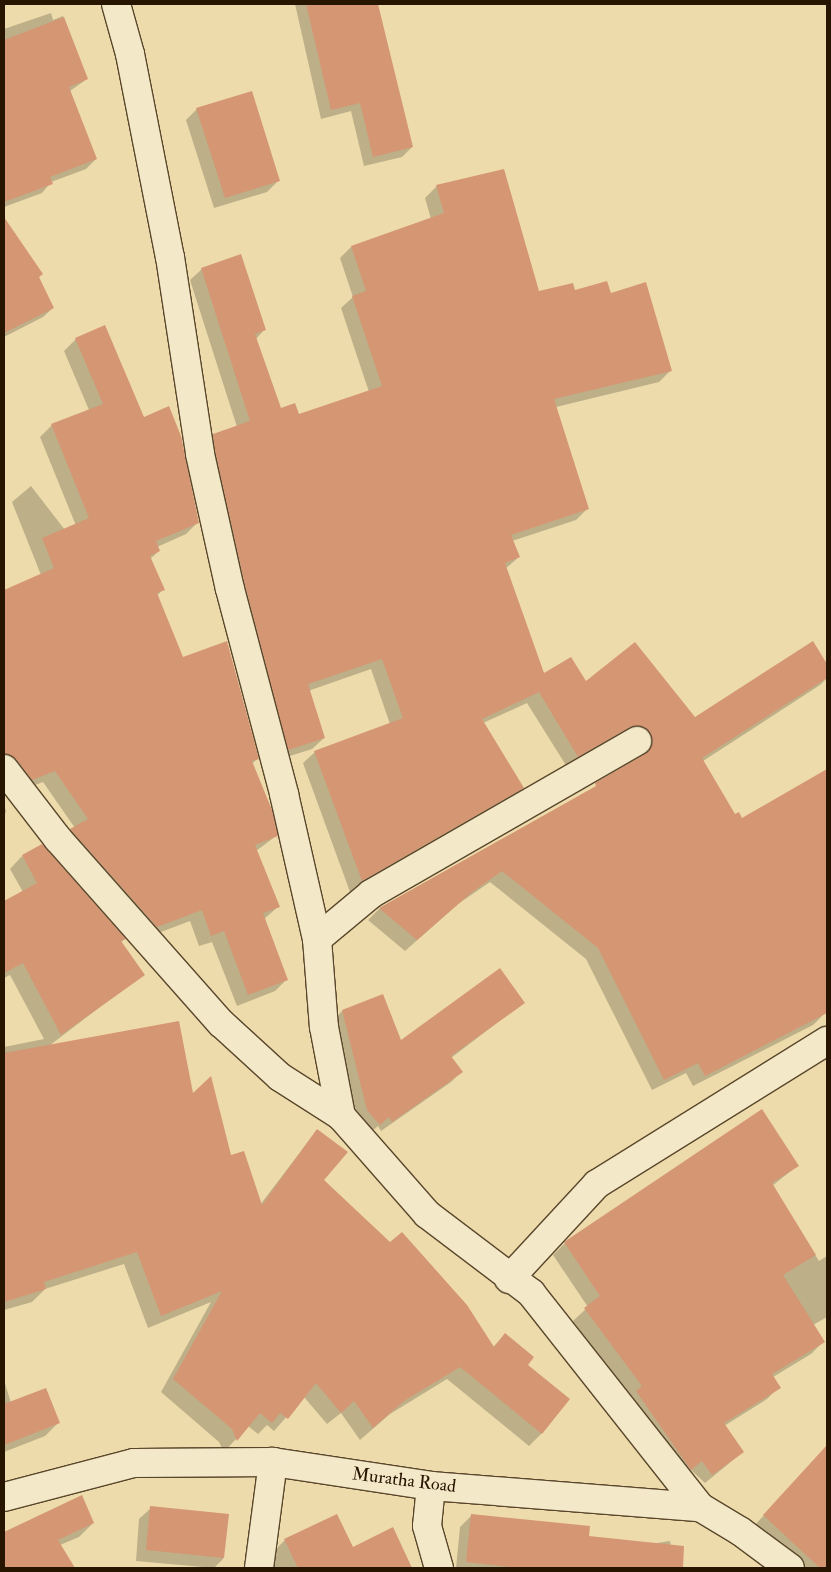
<!DOCTYPE html>
<style>
body{margin:0}
#map{position:relative;width:831px;height:1572px;overflow:hidden;background:#eddbab;font-family:"IM FELL Double Pica",serif}
div>[style]{position:absolute}
[style*='--x']{left:calc(var(--x)*1px);top:calc(var(--y)*1px);width:calc(var(--w)*1px);rotate:calc(var(--a)*1deg)}
.shadow>*{inset:0;background:#0003}
.building>*{inset:0;background:#d59674}
.roads{filter:drop-shadow(1px 0 #59462b) drop-shadow(-1px 0 #59462b) drop-shadow(0 1px #59462b) drop-shadow(0 -1px #59462b)}
.minor>*{height:28px;margin:-14px;padding:0 14px;transform-origin:14px;border-radius:14px;background:#f3e8c8}
span{translate:-50% -50%;white-space:nowrap;text-align:center;line-height:1.15;-webkit-text-stroke:4.5px #f3e8c8;paint-order:stroke}
.street-label{font-size:18px;color:#281500}
.frame{position:absolute;inset:0;border:5px solid #281500;pointer-events:none}
</style>
<div id="map">
<div class="shadow">
<i style="clip-path:polygon(295px 4px,377px 4px,412px 147px,402px 157px,364px 166px,351px 111px,321px 119px)"></i>
<i style="clip-path:polygon(51px 13px,53px 20px,63px 16px,87px 79px,70px 91px,96px 159px,86px 169px,51px 182px,42px 193px,4px 207px,4px 29px)"></i>
<i style="clip-path:polygon(197px 109px,278px 181px,267px 192px,214px 208px,186px 120px)"></i>
<i style="clip-path:polygon(437px 186px,538px 293px,610px 294px,671px 370px,659px 382px,556px 407px,588px 508px,576px 520px,512px 541px,519px 557px,505px 569px,543px 675px,586px 683px,695px 719px,813px 643px,827px 666px,827px 678px,820px 685px,703px 761px,734px 816px,742px 820px,827px 771px,827px 955px,777px 887px,825px 1013px,813px 1025px,693px 1086px,686px 1073px,652px 1090px,586px 959px,490px 882px,458px 904px,405px 951px,368px 920px,379px 909px,588px 792px,638px 760px,642px 754px,567px 767px,527px 703px,483px 723px,523px 788px,511px 799px,350px 892px,303px 763px,315px 752px,390px 724px,371px 669px,308px 691px,324px 738px,312px 749px,277px 760px,202px 447px,213px 435px,237px 427px,190px 280px,202px 269px,264px 330px,256px 339px,281px 410px,298px 415px,369px 392px,341px 308px,353px 297px,340px 258px,351px 247px,431px 219px,425px 198px)"></i>
<i style="clip-path:polygon(4px 219px,42px 274px,38px 278px,53px 308px,43px 317px,4px 337px)"></i>
<i style="clip-path:polygon(76px 339px,143px 418px,198px 522px,186px 534px,157px 547px,159px 551px,150px 559px,163px 589px,157px 596px,183px 658px,257px 759px,252px 764px,276px 836px,256px 851px,278px 907px,264px 919px,287px 979px,275px 991px,237px 1006px,212px 942px,199px 946px,190px 921px,145px 938px,59px 842px,75px 828px,43px 782px,20px 791px,4px 772px,4px 592px,41px 575px,12px 502px,31px 486px,92px 565px,40px 437px,52px 425px,89px 410px,64px 351px)"></i>
<i style="clip-path:polygon(4px 802px,6px 812px,4px 815px)"></i>
<i style="clip-path:polygon(22px 856px,124px 939px,121px 943px,143px 974px,49px 1046px,193px 1096px,260px 1205px,317px 1130px,322px 1180px,493px 1347px,506px 1334px,526px 1365px,542px 1433px,529px 1446px,447px 1379px,390px 1414px,360px 1440px,341px 1413px,327px 1424px,304px 1397px,274px 1431px,267px 1425px,258px 1434px,248px 1426px,224px 1452px,219px 1442px,161px 1392px,211px 1302px,148px 1328px,124px 1264px,45px 1289px,32px 1302px,4px 1310px,4px 1047px,44px 1039px,10px 975px,4px 978px,4px 902px,23px 892px,10px 869px)"></i>
<i style="clip-path:polygon(523px 1003px,451px 1058px,461px 1072px,451px 1082px,381px 1131px,378px 1126px,369px 1134px,358px 1120px,332px 1021px,342px 1011px,400px 1042px)"></i>
<i style="clip-path:polygon(797px 1166px,772px 1186px,819px 1261px,827px 1256px,827px 1317px,813px 1325px,823px 1342px,811px 1354px,773px 1377px,779px 1387px,767px 1399px,724px 1426px,743px 1452px,705px 1483px,663px 1444px,573px 1321px,588px 1307px,553px 1255px,565px 1243px)"></i>
<i style="clip-path:polygon(4px 1380px,11px 1403px,58px 1423px,45px 1436px,4px 1452px)"></i>
<i style="clip-path:polygon(827px 1459px,827px 1568px,798px 1568px,754px 1526px,809px 1467px)"></i>
<i style="clip-path:polygon(81px 1497px,93px 1523px,79px 1537px,60px 1545px,74px 1568px,4px 1568px,4px 1534px)"></i>
<i style="clip-path:polygon(151px 1508px,228px 1515px,223px 1559px,214px 1568px,136px 1561px,139px 1519px)"></i>
<i style="clip-path:polygon(472px 1515px,588px 1537px,651px 1544px,670px 1541px,675px 1568px,456px 1568px,460px 1527px)"></i>
<i style="clip-path:polygon(392px 1529px,411px 1568px,275px 1568px,269px 1556px,285px 1540px,352px 1549px)"></i>
</div>
<div class="building">
<i style="clip-path:polygon(306px 4px,378px 4px,413px 147px,373px 157px,360px 103px,331px 110px)"></i>
<i style="clip-path:polygon(64px 17px,88px 79px,69px 87px,97px 159px,50px 177px,53px 184px,4px 202px,4px 40px)"></i>
<i style="clip-path:polygon(252px 91px,280px 181px,225px 198px,196px 108px)"></i>
<i style="clip-path:polygon(504px 169px,539px 291px,573px 283px,575px 290px,607px 281px,611px 293px,646px 282px,672px 371px,554px 399px,589px 509px,511px 535px,520px 557px,505px 563px,544px 673px,571px 657px,586px 681px,635px 642px,695px 717px,813px 641px,827px 664px,827px 678px,702px 758px,735px 814px,739px 812px,742px 818px,827px 769px,827px 1013px,705px 1076px,698px 1063px,664px 1080px,598px 948px,502px 871px,471px 893px,417px 940px,379px 908px,596px 786px,595px 783px,645px 754px,653px 742px,650px 733px,644px 727px,630px 727px,578px 757px,539px 692px,482px 719px,524px 788px,362px 881px,314px 751px,403px 718px,382px 659px,308px 684px,325px 738px,288px 750px,245px 585px,215px 451px,213px 434px,250px 421px,201px 268px,241px 254px,266px 330px,255px 334px,281px 408px,295px 403px,299px 414px,382px 386px,352px 296px,366px 291px,351px 246px,444px 213px,436px 185px)"></i>
<i style="clip-path:polygon(4px 217px,43px 274px,39px 277px,54px 308px,4px 333px)"></i>
<i style="clip-path:polygon(105px 325px,144px 417px,169px 406px,181px 436px,199px 523px,156px 541px,160px 551px,150px 556px,165px 590px,157px 593px,183px 657px,227px 641px,259px 759px,252px 761px,272px 810px,278px 836px,255px 845px,280px 907px,263px 913px,288px 980px,248px 995px,224px 931px,211px 936px,202px 910px,157px 927px,70px 829px,88px 819px,55px 771px,32px 780px,16px 759px,4px 754px,4px 590px,54px 568px,42px 538px,89px 518px,51px 424px,103px 404px,75px 338px)"></i>
<i style="clip-path:polygon(42px 844px,126px 939px,121px 941px,145px 975px,61px 1035px,23px 963px,4px 973px,4px 901px,37px 883px,22px 855px)"></i>
<i style="clip-path:polygon(500px 968px,525px 1003px,451px 1056px,463px 1072px,392px 1122px,389px 1117px,380px 1125px,367px 1110px,342px 1010px,383px 994px,401px 1040px)"></i>
<i style="clip-path:polygon(179px 1021px,193px 1093px,211px 1076px,231px 1155px,244px 1151px,262px 1205px,317px 1129px,348px 1152px,324px 1180px,390px 1242px,402px 1232px,467px 1305px,494px 1347px,505px 1333px,534px 1357px,528px 1365px,570px 1399px,542px 1434px,460px 1367px,404px 1401px,373px 1428px,354px 1401px,341px 1413px,316px 1383px,288px 1419px,280px 1413px,272px 1423px,260px 1413px,237px 1441px,232px 1429px,173px 1379px,222px 1291px,161px 1316px,137px 1252px,44px 1282px,46px 1289px,4px 1302px,4px 1053px)"></i>
<i style="clip-path:polygon(762px 1109px,799px 1166px,772px 1183px,816px 1255px,783px 1275px,825px 1342px,772px 1374px,781px 1388px,724px 1423px,744px 1452px,712px 1475px,702px 1461px,691px 1470px,636px 1391px,642px 1386px,584px 1308px,600px 1296px,564px 1242px)"></i>
<i style="clip-path:polygon(46px 1388px,60px 1423px,4px 1445px,4px 1404px)"></i>
<i style="clip-path:polygon(827px 1445px,827px 1568px,820px 1568px,763px 1515px)"></i>
<i style="clip-path:polygon(82px 1495px,94px 1523px,58px 1540px,75px 1568px,4px 1568px,4px 1532px)"></i>
<i style="clip-path:polygon(150px 1506px,229px 1514px,224px 1558px,146px 1550px)"></i>
<i style="clip-path:polygon(337px 1514px,353px 1547px,393px 1527px,412px 1568px,298px 1568px,284px 1539px)"></i>
<i style="clip-path:polygon(471px 1514px,590px 1526px,589px 1536px,684px 1546px,683px 1568px,520px 1568px,466px 1562px)"></i>
</div>
<div class="roads">
<div class="minor">
<i style="--x:116;--y:4;--w:52;--a:74.4"></i>
<i style="--x:130;--y:54;--w:207;--a:78.9"></i>
<i style="--x:170;--y:257;--w:199;--a:81.3"></i>
<i style="--x:200;--y:454;--w:138;--a:77.5"></i>
<i style="--x:230;--y:589;--w:212;--a:75.2"></i>
<i style="--x:284;--y:794;--w:149;--a:77.2"></i>
<i style="--x:317;--y:939;--w:88;--a:85.5"></i>
<i style="--x:324;--y:1027;--w:91;--a:79.2"></i>
<i style="--x:4;--y:769;--w:88;--a:52.4"></i>
<i style="--x:58;--y:839;--w:246;--a:48.5"></i>
<i style="--x:221;--y:1023;--w:80;--a:42.5"></i>
<i style="--x:280;--y:1077;--w:72;--a:32.6"></i>
<i style="--x:341;--y:1116;--w:130;--a:48.7"></i>
<i style="--x:427;--y:1214;--w:131;--a:37.2"></i>
<i style="--x:531;--y:1293;--w:273;--a:51.7"></i>
<i style="--x:317;--y:939;--w:70;--a:-39.8"></i>
<i style="--x:371;--y:894;--w:307;--a:-29.9"></i>
<i style="--x:509;--y:1279;--w:129;--a:-47.2"></i>
<i style="--x:597;--y:1184;--w:271;--a:-31.9"></i>
<i style="--x:431;--y:1486;--w:40;--a:95.7"></i>
<i style="--x:427;--y:1526;--w:44;--a:74.1"></i>
<i style="--x:4;--y:1497;--w:134;--a:-14.7"></i>
<i style="--x:134;--y:1463;--w:139;--a:-0.4"></i>
<i style="--x:273;--y:1462;--w:160;--a:8.6"></i>
<i style="--x:431;--y:1486;--w:270;--a:4.5"></i>
<i style="--x:700;--y:1507;--w:47;--a:31"></i>
<i style="--x:740;--y:1531;--w:62;--a:36.5"></i>
<i style="--x:259;--y:1568;--w:107;--a:-82.5"></i>
</div>
</div>
<div class="street-label">
<span style="left:404px;top:1481px;rotate:7deg">Muratha Road</span>
</div>
<div class="frame"></div>
</div>
